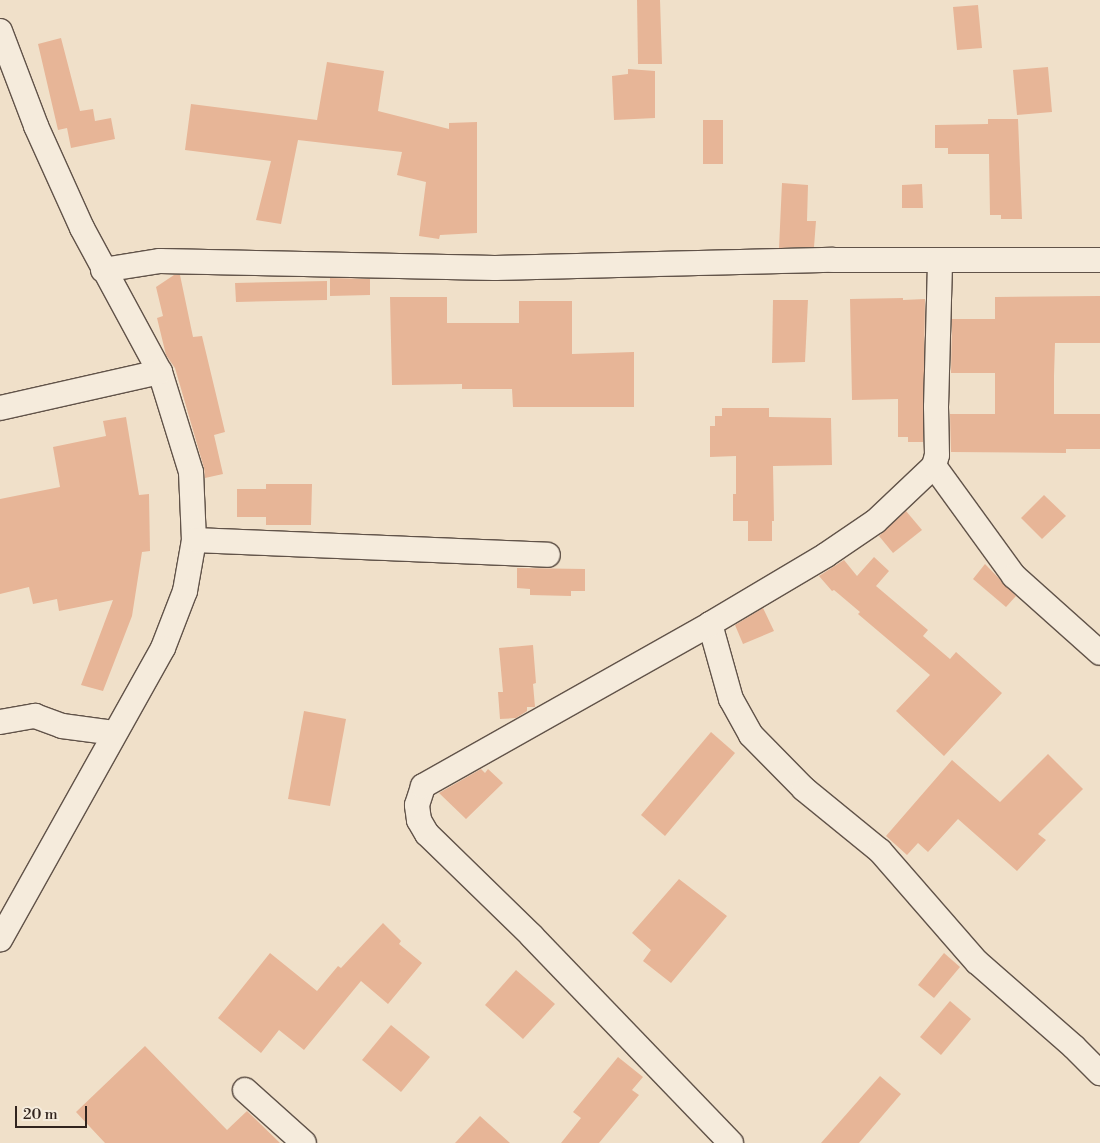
<!DOCTYPE html>
<style>
body{margin:0}
#map{position:relative;width:1100px;height:1143px;overflow:hidden;background:#f0e0c9;font-family:"Libre Bodoni",serif}
div>[style]{position:absolute}
[style*='--x']{left:calc(var(--x)*1px);top:calc(var(--y)*1px);width:calc(var(--w)*1px);rotate:calc(var(--a)*1deg)}
.building>*{inset:0;background:#e7b597}
.roads{filter:drop-shadow(1px 0 #615349) drop-shadow(-1px 0 #615349) drop-shadow(0 1px #615349) drop-shadow(0 -1px #615349)}
.minor>*{height:24px;margin:-12px;padding:0 12px;transform-origin:12px;border-radius:12px;background:#f5ebdc}
span{translate:-50% -50%;white-space:nowrap;text-align:center;line-height:1.15;-webkit-text-stroke:4px #f5ebdc;paint-order:stroke}
.scale{position:absolute;left:15px;top:1106px;width:72px;height:22px;box-sizing:border-box;border:2px solid #31241e;border-top:0;padding-left:6px;font-size:15px;line-height:18px;white-space:nowrap;color:#31241e;-webkit-text-stroke:4px #f5ebdc;paint-order:stroke}
</style>
<div id="map">
<div class="building">
<i style="clip-path:polygon(637px 0,660px 0,662px 64px,638px 64px)"></i>
<i style="clip-path:polygon(978px 5px,982px 48px,957px 50px,953px 7px)"></i>
<i style="clip-path:polygon(61px 38px,80px 111px,93px 109px,95px 121px,111px 118px,115px 139px,71px 148px,67px 128px,58px 130px,38px 44px)"></i>
<i style="clip-path:polygon(327px 62px,384px 71px,378px 111px,449px 129px,449px 123px,477px 122px,477px 233px,440px 235px,439px 239px,419px 236px,426px 182px,397px 175px,402px 152px,298px 140px,281px 224px,256px 220px,271px 161px,185px 150px,191px 104px,317px 120px)"></i>
<i style="clip-path:polygon(1048px 67px,1052px 112px,1017px 115px,1013px 70px)"></i>
<i style="clip-path:polygon(628px 69px,655px 71px,655px 118px,614px 120px,612px 76px,628px 74px)"></i>
<i style="clip-path:polygon(988px 119px,1018px 119px,1022px 219px,1001px 219px,1001px 215px,990px 215px,989px 154px,948px 154px,948px 148px,935px 148px,935px 125px,988px 124px)"></i>
<i style="clip-path:polygon(703px 120px,723px 120px,723px 164px,703px 164px)"></i>
<i style="clip-path:polygon(782px 183px,808px 185px,807px 221px,816px 221px,814px 247px,779px 248px)"></i>
<i style="clip-path:polygon(922px 184px,923px 208px,902px 208px,902px 185px)"></i>
<i style="clip-path:polygon(174px 275px,180px 275px,193px 337px,202px 336px,225px 432px,214px 435px,223px 474px,205px 478px,204px 468px,175px 368px,166px 355px,157px 318px,163px 316px,156px 287px)"></i>
<i style="clip-path:polygon(330px 278px,370px 279px,370px 295px,330px 296px)"></i>
<i style="clip-path:polygon(327px 281px,327px 300px,236px 302px,235px 283px)"></i>
<i style="clip-path:polygon(1100px 296px,1100px 343px,1055px 343px,1054px 376px,1054px 414px,1100px 414px,1100px 449px,1066px 449px,1066px 453px,951px 452px,950px 414px,995px 414px,995px 373px,951px 373px,952px 319px,995px 319px,995px 297px)"></i>
<i style="clip-path:polygon(390px 297px,447px 297px,447px 323px,519px 323px,519px 301px,572px 301px,572px 354px,634px 352px,634px 407px,513px 407px,512px 389px,462px 389px,462px 384px,392px 385px)"></i>
<i style="clip-path:polygon(903px 298px,903px 300px,925px 299px,923px 442px,908px 442px,908px 437px,898px 437px,898px 399px,852px 400px,850px 299px)"></i>
<i style="clip-path:polygon(773px 300px,808px 300px,805px 362px,772px 363px)"></i>
<i style="clip-path:polygon(722px 408px,769px 408px,769px 417px,831px 418px,832px 465px,773px 466px,774px 521px,772px 521px,772px 541px,748px 541px,748px 521px,733px 521px,733px 494px,736px 494px,736px 456px,710px 457px,710px 426px,715px 426px,715px 416px,722px 416px)"></i>
<i style="clip-path:polygon(126px 417px,139px 495px,149px 494px,150px 551px,142px 552px,132px 616px,103px 691px,81px 685px,113px 600px,59px 611px,57px 599px,33px 604px,29px 587px,0 594px,0 499px,60px 487px,53px 447px,106px 436px,103px 421px)"></i>
<i style="clip-path:polygon(266px 484px,312px 484px,311px 525px,266px 525px,266px 517px,237px 517px,237px 489px,266px 489px)"></i>
<i style="clip-path:polygon(1044px 495px,1066px 516px,1042px 539px,1021px 518px)"></i>
<i style="clip-path:polygon(906px 511px,922px 530px,893px 553px,879px 536px)"></i>
<i style="clip-path:polygon(874px 557px,889px 571px,876px 586px,928px 630px,923px 636px,950px 659px,956px 652px,1002px 693px,944px 756px,896px 711px,930px 675px,858px 614px,860px 612px,834px 590px,832px 591px,819px 576px,844px 560px,857px 576px)"></i>
<i style="clip-path:polygon(985px 564px,1016px 596px,1006px 607px,973px 579px)"></i>
<i style="clip-path:polygon(517px 568px,585px 569px,585px 591px,571px 591px,571px 596px,530px 595px,530px 589px,517px 588px)"></i>
<i style="clip-path:polygon(763px 608px,774px 631px,743px 644px,735px 625px)"></i>
<i style="clip-path:polygon(533px 645px,536px 683px,533px 684px,535px 707px,527px 707px,527px 711px,516px 718px,500px 719px,498px 692px,503px 692px,499px 648px)"></i>
<i style="clip-path:polygon(304px 711px,346px 719px,330px 806px,288px 799px)"></i>
<i style="clip-path:polygon(711px 732px,735px 753px,665px 836px,641px 815px)"></i>
<i style="clip-path:polygon(1048px 754px,1083px 789px,1038px 834px,1046px 840px,1017px 871px,958px 819px,928px 852px,918px 843px,907px 855px,886px 836px,952px 760px,1000px 802px)"></i>
<i style="clip-path:polygon(481px 769px,485px 773px,488px 769px,503px 783px,466px 819px,439px 793px)"></i>
<i style="clip-path:polygon(679px 879px,727px 916px,671px 983px,643px 961px,651px 950px,632px 933px)"></i>
<i style="clip-path:polygon(383px 923px,401px 941px,399px 944px,422px 963px,388px 1004px,361px 981px,304px 1050px,279px 1030px,261px 1053px,218px 1018px,270px 953px,317px 991px,338px 966px,341px 968px)"></i>
<i style="clip-path:polygon(944px 953px,960px 967px,934px 998px,918px 985px)"></i>
<i style="clip-path:polygon(516px 970px,555px 1004px,523px 1039px,485px 1005px)"></i>
<i style="clip-path:polygon(950px 1001px,971px 1019px,941px 1055px,920px 1037px)"></i>
<i style="clip-path:polygon(391px 1025px,430px 1057px,401px 1092px,362px 1060px)"></i>
<i style="clip-path:polygon(145px 1046px,227px 1130px,247px 1111px,280px 1143px,105px 1143px,76px 1112px)"></i>
<i style="clip-path:polygon(618px 1057px,643px 1077px,632px 1090px,639px 1095px,599px 1143px,561px 1143px,581px 1118px,573px 1112px)"></i>
<i style="clip-path:polygon(880px 1076px,901px 1094px,859px 1143px,821px 1143px)"></i>
<i style="clip-path:polygon(480px 1116px,510px 1143px,455px 1143px)"></i>
</div>
<div class="roads">
<div class="minor">
<i style="--x:0;--y:31;--w:102;--a:69.2"></i>
<i style="--x:36;--y:126;--w:112;--a:65.7"></i>
<i style="--x:82;--y:228;--w:164;--a:61.6"></i>
<i style="--x:160;--y:372;--w:105;--a:72.8"></i>
<i style="--x:191;--y:472;--w:68;--a:87.5"></i>
<i style="--x:194;--y:540;--w:52;--a:100"></i>
<i style="--x:185;--y:591;--w:61;--a:111.1"></i>
<i style="--x:163;--y:648;--w:334;--a:119.2"></i>
<i style="--x:103;--y:270;--w:58;--a:-9"></i>
<i style="--x:160;--y:261;--w:335;--a:1.2"></i>
<i style="--x:495;--y:268;--w:338;--a:-1.4"></i>
<i style="--x:833;--y:260;--w:267;--a:0"></i>
<i style="--x:0;--y:408;--w:164;--a:-12.7"></i>
<i style="--x:934;--y:466;--w:136;--a:54"></i>
<i style="--x:1014;--y:576;--w:115;--a:41.8"></i>
<i style="--x:194;--y:540;--w:354;--a:2.4"></i>
<i style="--x:710;--y:624;--w:78;--a:74.4"></i>
<i style="--x:731;--y:699;--w:41;--a:60.9"></i>
<i style="--x:751;--y:735;--w:76;--a:45.5"></i>
<i style="--x:804;--y:789;--w:98;--a:39.2"></i>
<i style="--x:880;--y:851;--w:147;--a:48.9"></i>
<i style="--x:977;--y:962;--w:129;--a:41.2"></i>
<i style="--x:1074;--y:1047;--w:37;--a:45"></i>
<i style="--x:0;--y:722;--w:36;--a:-10"></i>
<i style="--x:35;--y:716;--w:29;--a:20"></i>
<i style="--x:62;--y:726;--w:52;--a:7.7"></i>
<i style="--x:245;--y:1090;--w:79;--a:41.9"></i>
<i style="--x:731;--y:1143;--w:287;--a:-133.9"></i>
<i style="--x:532;--y:936;--w:146;--a:-135.8"></i>
<i style="--x:427;--y:834;--w:16;--a:-120"></i>
<i style="--x:419;--y:820;--w:15;--a:-98"></i>
<i style="--x:417;--y:805;--w:20;--a:-72"></i>
<i style="--x:423;--y:786;--w:330;--a:-29.4"></i>
<i style="--x:710;--y:624;--w:135;--a:-30.7"></i>
<i style="--x:826;--y:555;--w:60;--a:-34.2"></i>
<i style="--x:876;--y:521;--w:80;--a:-43.5"></i>
<i style="--x:934;--y:466;--w:11;--a:-75"></i>
<i style="--x:937;--y:455;--w:48;--a:-91.2"></i>
<i style="--x:936;--y:407;--w:147;--a:-88.4"></i>
</div>
</div>
<div class="scale">20 m</div>
</div>
